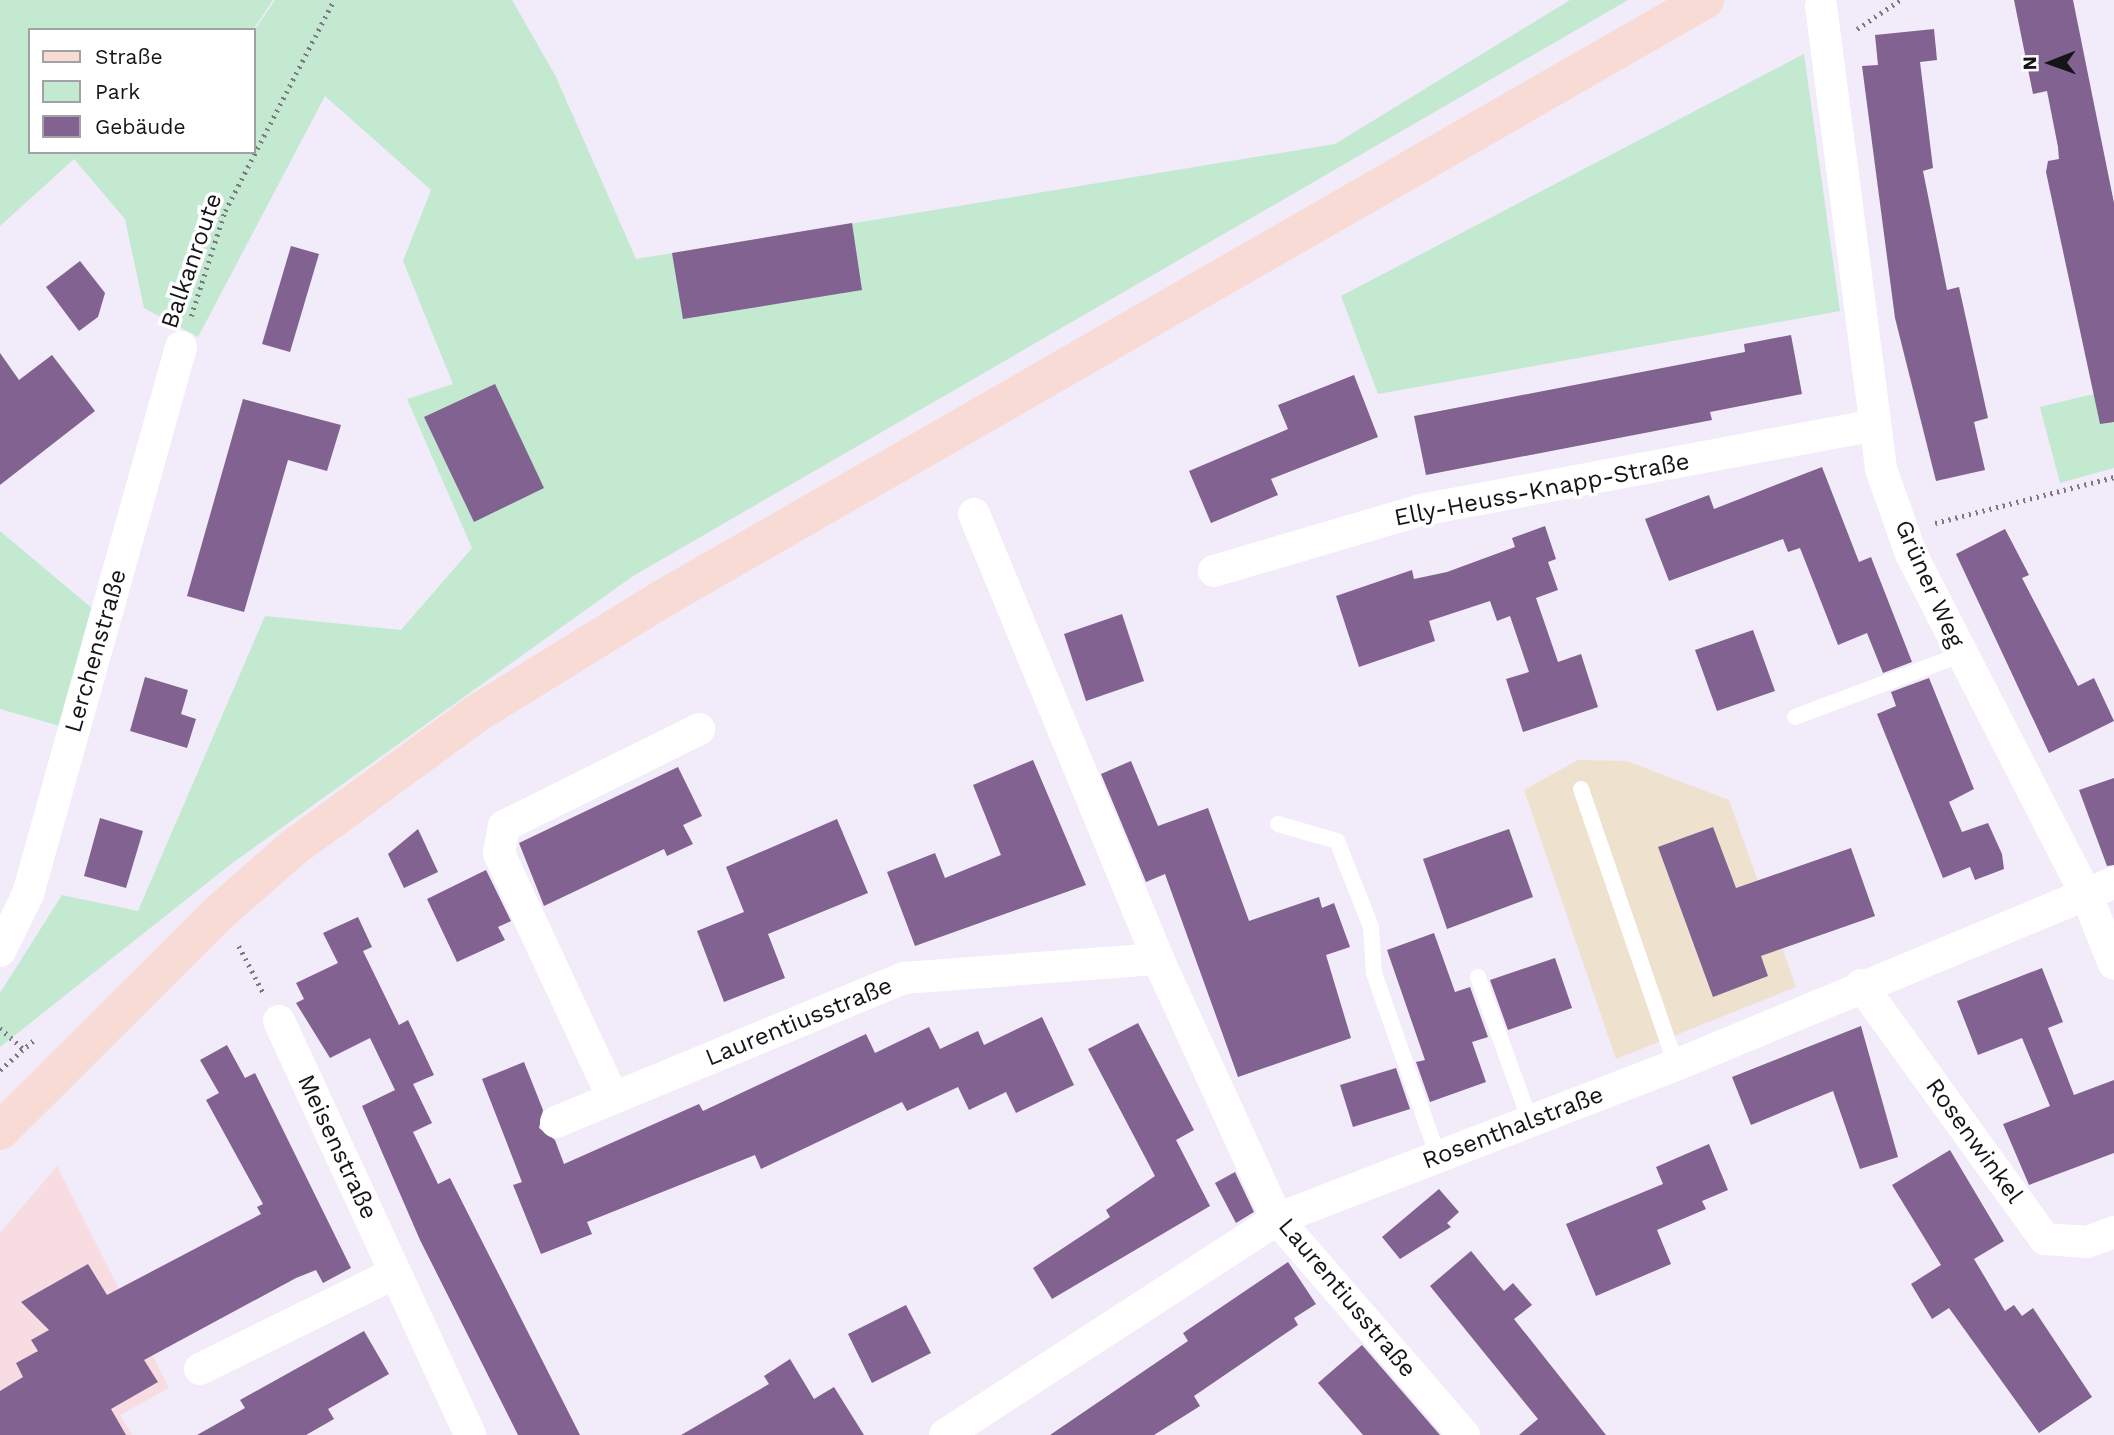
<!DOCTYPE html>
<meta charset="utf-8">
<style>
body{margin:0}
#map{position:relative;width:2114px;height:1435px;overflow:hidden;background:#f1ebfa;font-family:"Work Sans",sans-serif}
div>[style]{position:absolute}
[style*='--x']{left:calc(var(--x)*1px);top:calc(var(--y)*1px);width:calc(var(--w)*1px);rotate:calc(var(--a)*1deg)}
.commercial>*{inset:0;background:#f7dce1}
.industrial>*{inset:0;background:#eee2ce}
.green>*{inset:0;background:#c3e9d0}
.building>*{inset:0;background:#816290}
.path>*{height:4.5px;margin-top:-2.25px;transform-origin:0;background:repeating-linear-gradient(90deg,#7d7983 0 2px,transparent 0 7px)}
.lane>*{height:16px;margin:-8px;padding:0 8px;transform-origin:8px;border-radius:8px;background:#fff}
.street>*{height:32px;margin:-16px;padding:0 16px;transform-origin:16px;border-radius:16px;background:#fff}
.secondary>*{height:38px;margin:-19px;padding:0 19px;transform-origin:19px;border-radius:19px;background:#f9dbd6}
span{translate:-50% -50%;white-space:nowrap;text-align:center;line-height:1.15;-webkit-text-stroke:7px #fff;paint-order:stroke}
.street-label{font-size:24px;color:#161419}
.legend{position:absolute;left:28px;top:28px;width:228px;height:126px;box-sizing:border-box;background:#fff;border:2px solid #a2a1a3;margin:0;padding:9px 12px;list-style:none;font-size:21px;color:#161419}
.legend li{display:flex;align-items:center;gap:14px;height:35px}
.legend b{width:35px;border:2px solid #a2a1a3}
.north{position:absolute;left:2016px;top:28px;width:70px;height:70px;-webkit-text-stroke:5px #fff;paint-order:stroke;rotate:269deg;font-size:19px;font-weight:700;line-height:28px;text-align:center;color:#161419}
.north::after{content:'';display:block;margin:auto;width:24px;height:32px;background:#161419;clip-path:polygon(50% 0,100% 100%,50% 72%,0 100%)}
</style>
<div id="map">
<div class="commercial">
<i style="clip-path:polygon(57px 1166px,169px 1388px,120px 1415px,132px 1435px,0 1435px,0 1233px)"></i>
</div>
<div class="industrial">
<i style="clip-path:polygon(1578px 760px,1627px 761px,1729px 800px,1796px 987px,1616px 1059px,1524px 790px)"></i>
</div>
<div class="green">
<i style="clip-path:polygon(0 0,273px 0,253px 30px,30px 30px,30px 152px,254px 152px,254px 31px,275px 0,512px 0,556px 77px,636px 259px,1335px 144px,1570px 0,1628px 0,633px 576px,231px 864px,0 1047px,0 993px,62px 895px,138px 911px,265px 616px,401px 630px,472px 548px,407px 399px,453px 384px,403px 261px,431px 190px,325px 96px,198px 337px,144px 308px,125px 219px,74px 159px,0 226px)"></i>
<i style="clip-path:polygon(1804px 54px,1840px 311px,1378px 394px,1341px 296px)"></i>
<i style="clip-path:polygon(2114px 389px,2114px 468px,2060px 483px,2040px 407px)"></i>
<i style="clip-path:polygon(0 531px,94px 610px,67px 728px,0 709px)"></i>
</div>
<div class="building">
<i style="clip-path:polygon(2014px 0,2073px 0,2114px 203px,2114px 422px,2100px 424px,2046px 172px,2048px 161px,2059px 159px,2058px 147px,2047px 91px,2033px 94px)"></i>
<i style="clip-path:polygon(1934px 29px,1937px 60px,1920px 62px,1933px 168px,1923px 171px,1947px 290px,1959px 287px,1988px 418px,1974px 422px,1985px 470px,1936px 481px,1895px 318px,1862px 66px,1878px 65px,1875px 35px)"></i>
<i style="clip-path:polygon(852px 223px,862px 290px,683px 319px,672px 253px)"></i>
<i style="clip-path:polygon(291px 246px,319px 254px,290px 352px,262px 344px)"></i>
<i style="clip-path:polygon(80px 261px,105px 293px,98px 317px,79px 331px,46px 287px)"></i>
<i style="clip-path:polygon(1791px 335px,1802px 394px,1710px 412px,1712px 420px,1426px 475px,1414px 416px,1745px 352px,1744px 344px)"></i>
<i style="clip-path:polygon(0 353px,19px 380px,52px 355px,95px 411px,0 485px)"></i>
<i style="clip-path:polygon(1354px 375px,1378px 437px,1271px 479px,1278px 495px,1211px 523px,1189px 471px,1288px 429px,1278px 405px)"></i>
<i style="clip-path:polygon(495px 384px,544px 488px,474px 522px,424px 417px)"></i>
<i style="clip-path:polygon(243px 399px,341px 425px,327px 471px,288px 460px,244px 612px,187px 596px)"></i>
<i style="clip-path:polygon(1822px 467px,1859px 562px,1871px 557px,1912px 662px,1883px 673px,1867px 633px,1838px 645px,1800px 548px,1788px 552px,1783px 539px,1669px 581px,1645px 519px,1709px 495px,1714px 509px)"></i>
<i style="clip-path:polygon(1545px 526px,1556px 559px,1548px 562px,1558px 590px,1536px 598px,1558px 662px,1581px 654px,1598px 707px,1523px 732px,1506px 679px,1529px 672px,1510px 616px,1497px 621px,1490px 601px,1429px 621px,1435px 641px,1359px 667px,1336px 596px,1412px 570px,1414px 579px,1447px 572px,1515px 547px,1512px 538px)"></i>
<i style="clip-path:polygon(2005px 529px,2029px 575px,2022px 578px,2078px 686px,2094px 678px,2114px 721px,2049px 753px,1956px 554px)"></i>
<i style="clip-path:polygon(1122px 614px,1144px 681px,1086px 701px,1064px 634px)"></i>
<i style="clip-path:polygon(1753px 630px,1775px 691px,1717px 711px,1695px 650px)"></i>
<i style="clip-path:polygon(145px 677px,188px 690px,181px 714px,196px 719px,187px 748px,130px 731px)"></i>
<i style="clip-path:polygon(1929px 678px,1974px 789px,1949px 802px,1962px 832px,1988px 823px,2002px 854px,2004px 869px,1975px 880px,1970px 867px,1943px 878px,1877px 714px,1896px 706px,1891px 692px)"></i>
<i style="clip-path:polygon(1033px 760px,1086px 885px,915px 946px,887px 872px,935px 853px,945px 878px,1001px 855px,973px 785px)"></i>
<i style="clip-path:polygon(1131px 761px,1158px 826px,1208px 808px,1249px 921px,1319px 897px,1322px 908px,1334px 903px,1350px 947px,1326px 955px,1351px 1038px,1238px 1077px,1165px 874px,1146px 882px,1101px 774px)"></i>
<i style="clip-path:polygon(678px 767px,702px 816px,683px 825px,693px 844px,667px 856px,664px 849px,544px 906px,519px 843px)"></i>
<i style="clip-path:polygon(2114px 778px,2114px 865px,2107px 866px,2079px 790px)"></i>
<i style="clip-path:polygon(100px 818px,143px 831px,126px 888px,84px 876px)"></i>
<i style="clip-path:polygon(837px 819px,868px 893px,768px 934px,785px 978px,724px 1002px,697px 931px,744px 912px,726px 867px)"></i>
<i style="clip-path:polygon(1713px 827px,1736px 888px,1851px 848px,1875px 916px,1761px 956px,1768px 976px,1713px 997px,1658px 847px)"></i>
<i style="clip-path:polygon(418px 829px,438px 872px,404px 888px,388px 854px)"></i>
<i style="clip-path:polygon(1509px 829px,1533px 897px,1447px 929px,1423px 859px)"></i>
<i style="clip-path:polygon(486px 870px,511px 921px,498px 927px,505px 940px,457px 962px,427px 899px)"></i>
<i style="clip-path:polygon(358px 917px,372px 947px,363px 951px,399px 1025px,408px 1020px,434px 1075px,413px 1084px,432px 1123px,413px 1132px,438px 1184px,450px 1178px,580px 1435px,518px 1435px,420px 1240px,362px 1106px,395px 1090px,370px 1038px,330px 1058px,296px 1003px,304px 999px,296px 983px,338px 963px,323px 933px)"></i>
<i style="clip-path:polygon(1434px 933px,1455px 992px,1470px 987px,1488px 1037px,1472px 1042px,1486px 1082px,1430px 1102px,1416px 1062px,1425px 1060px,1387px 950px)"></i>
<i style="clip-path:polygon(1555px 958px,1572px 1008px,1508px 1030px,1490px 980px)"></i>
<i style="clip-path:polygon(2042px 968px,2063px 1022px,2048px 1028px,2074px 1095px,2114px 1080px,2114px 1153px,2029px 1185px,2003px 1124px,2050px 1106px,2022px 1038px,1978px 1055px,1957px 1001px)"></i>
<i style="clip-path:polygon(1042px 1017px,1074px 1085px,1016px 1113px,1006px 1092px,969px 1110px,958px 1087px,907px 1111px,902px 1102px,761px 1169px,755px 1155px,587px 1222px,592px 1234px,541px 1254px,513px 1185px,522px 1182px,482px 1079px,524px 1062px,543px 1110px,539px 1128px,555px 1140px,564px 1164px,699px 1104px,703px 1111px,866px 1034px,875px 1053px,929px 1027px,940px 1049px,978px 1031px,984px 1045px)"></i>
<i style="clip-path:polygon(1138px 1023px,1194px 1130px,1176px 1140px,1210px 1206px,1052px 1299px,1033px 1268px,1110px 1217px,1106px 1210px,1155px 1176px,1088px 1049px)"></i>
<i style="clip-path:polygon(1861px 1026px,1898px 1157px,1860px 1169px,1833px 1091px,1751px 1125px,1732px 1077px)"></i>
<i style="clip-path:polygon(227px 1045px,245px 1078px,255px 1073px,351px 1268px,323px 1283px,316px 1270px,296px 1278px,144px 1360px,158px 1382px,111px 1409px,126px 1435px,0 1435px,0 1391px,23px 1377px,16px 1363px,38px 1351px,31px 1340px,49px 1330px,21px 1302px,88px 1264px,107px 1295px,261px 1214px,257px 1207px,263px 1204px,206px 1100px,219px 1093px,200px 1060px)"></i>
<i style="clip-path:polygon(1396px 1068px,1410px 1109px,1353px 1127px,1340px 1085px)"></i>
<i style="clip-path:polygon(1709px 1144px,1728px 1190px,1702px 1201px,1706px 1209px,1657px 1230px,1671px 1264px,1596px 1296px,1566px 1224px,1663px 1184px,1656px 1167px)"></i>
<i style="clip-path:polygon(1950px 1150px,2004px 1241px,1974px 1259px,2005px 1311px,2014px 1305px,2022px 1316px,2033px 1308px,2092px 1397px,2039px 1433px,1949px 1308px,1932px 1319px,1911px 1284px,1941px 1265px,1892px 1185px)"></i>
<i style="clip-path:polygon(1235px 1172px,1254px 1212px,1236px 1223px,1215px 1183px)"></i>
<i style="clip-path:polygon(1439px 1189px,1459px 1212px,1447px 1223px,1451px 1227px,1400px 1259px,1382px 1237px)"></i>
<i style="clip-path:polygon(1471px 1251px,1504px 1291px,1513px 1283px,1532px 1305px,1514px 1319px,1606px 1435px,1519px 1435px,1538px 1419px,1430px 1286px)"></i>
<i style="clip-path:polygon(1288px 1262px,1316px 1304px,1294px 1318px,1298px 1325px,1194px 1396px,1200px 1406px,1154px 1435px,1050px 1435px,1188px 1341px,1183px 1333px)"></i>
<i style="clip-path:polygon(906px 1305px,931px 1353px,872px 1383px,848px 1334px)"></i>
<i style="clip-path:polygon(364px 1331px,389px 1374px,328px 1409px,334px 1419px,306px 1435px,197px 1435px,245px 1408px,240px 1400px)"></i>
<i style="clip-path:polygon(1362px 1345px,1440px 1435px,1363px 1435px,1318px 1383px)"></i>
<i style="clip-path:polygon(790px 1359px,814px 1399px,834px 1387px,864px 1435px,681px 1435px,769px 1384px,764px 1376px)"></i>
</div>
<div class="path">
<i style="--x:1857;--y:29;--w:52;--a:-34"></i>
<i style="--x:191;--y:316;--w:110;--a:-72.1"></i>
<i style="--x:225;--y:211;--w:237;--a:-62.7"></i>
<i style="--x:1935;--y:523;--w:185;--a:-14.4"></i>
<i style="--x:239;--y:946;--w:54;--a:62.5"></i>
<i style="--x:0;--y:1028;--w:31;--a:42"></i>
<i style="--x:0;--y:1070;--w:47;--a:-41.5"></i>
</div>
<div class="lane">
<i style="--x:1795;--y:717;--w:176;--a:-20.6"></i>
<i style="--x:1581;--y:789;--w:292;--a:71"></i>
<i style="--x:1278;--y:824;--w:61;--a:16.1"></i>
<i style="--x:1337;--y:841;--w:92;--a:68.4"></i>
<i style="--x:1371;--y:927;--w:46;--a:86.3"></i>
<i style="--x:1374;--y:973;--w:195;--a:70.8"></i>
<i style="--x:1478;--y:977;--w:153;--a:70.1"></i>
</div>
<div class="street">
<i style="--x:1821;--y:6;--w:467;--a:82.6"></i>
<i style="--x:1881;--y:469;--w:90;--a:70.6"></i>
<i style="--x:1911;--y:554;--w:382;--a:62.8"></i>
<i style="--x:2086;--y:894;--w:75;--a:68.2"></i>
<i style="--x:974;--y:514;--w:482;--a:67.5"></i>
<i style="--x:1158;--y:959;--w:286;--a:65.4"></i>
<i style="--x:1277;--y:1219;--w:286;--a:49.1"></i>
<i style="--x:1214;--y:571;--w:216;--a:-16.4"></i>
<i style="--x:1421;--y:510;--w:461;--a:-10.6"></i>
<i style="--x:0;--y:951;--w:64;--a:-63.8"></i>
<i style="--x:28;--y:894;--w:568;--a:-74.37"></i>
<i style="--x:1861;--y:985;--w:314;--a:54.1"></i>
<i style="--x:2045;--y:1239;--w:42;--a:4.1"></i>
<i style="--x:2087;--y:1242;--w:29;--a:-20"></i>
<i style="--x:279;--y:1021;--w:456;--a:65.2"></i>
<i style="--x:613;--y:1098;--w:270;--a:-115"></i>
<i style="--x:499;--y:853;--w:27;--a:-80"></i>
<i style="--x:504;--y:826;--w:218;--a:-26.4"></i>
<i style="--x:556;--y:1122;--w:377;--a:-22.5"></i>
<i style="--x:904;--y:978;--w:255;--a:-4.3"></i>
<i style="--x:200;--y:1369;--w:217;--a:-26.2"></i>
<i style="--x:945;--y:1435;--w:396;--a:-33"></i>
<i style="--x:1277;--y:1219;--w:428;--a:-21.1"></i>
<i style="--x:1676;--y:1065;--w:474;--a:-22.6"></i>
</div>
<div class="secondary">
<i style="--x:0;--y:1131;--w:312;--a:-44.9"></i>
<i style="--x:221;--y:911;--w:96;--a:-41.2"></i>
<i style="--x:293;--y:848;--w:230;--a:-36.2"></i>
<i style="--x:479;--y:712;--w:215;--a:-31.7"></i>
<i style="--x:662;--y:599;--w:1203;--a:-29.87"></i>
</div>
<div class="street-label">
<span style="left:192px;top:261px;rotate:-71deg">Balkanroute</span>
<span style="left:1542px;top:490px;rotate:-11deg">Elly-Heuss-Knapp-Straße</span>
<span style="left:1929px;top:584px;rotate:66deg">Grüner Weg</span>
<span style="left:96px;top:651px;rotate:-74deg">Lerchenstraße</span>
<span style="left:799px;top:1022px;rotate:-22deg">Laurentiusstraße</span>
<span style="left:1513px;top:1128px;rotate:-21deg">Rosenthalstraße</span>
<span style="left:1974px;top:1141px;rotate:54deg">Rosenwinkel</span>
<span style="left:337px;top:1147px;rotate:65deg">Meisenstraße</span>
<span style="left:1347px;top:1298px;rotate:50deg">Laurentiusstraße</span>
</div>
<ul class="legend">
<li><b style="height:9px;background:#f9dbd6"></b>Straße</li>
<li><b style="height:19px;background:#c3e9d0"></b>Park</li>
<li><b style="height:19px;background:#816290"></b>Gebäude</li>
</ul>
<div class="north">N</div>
</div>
